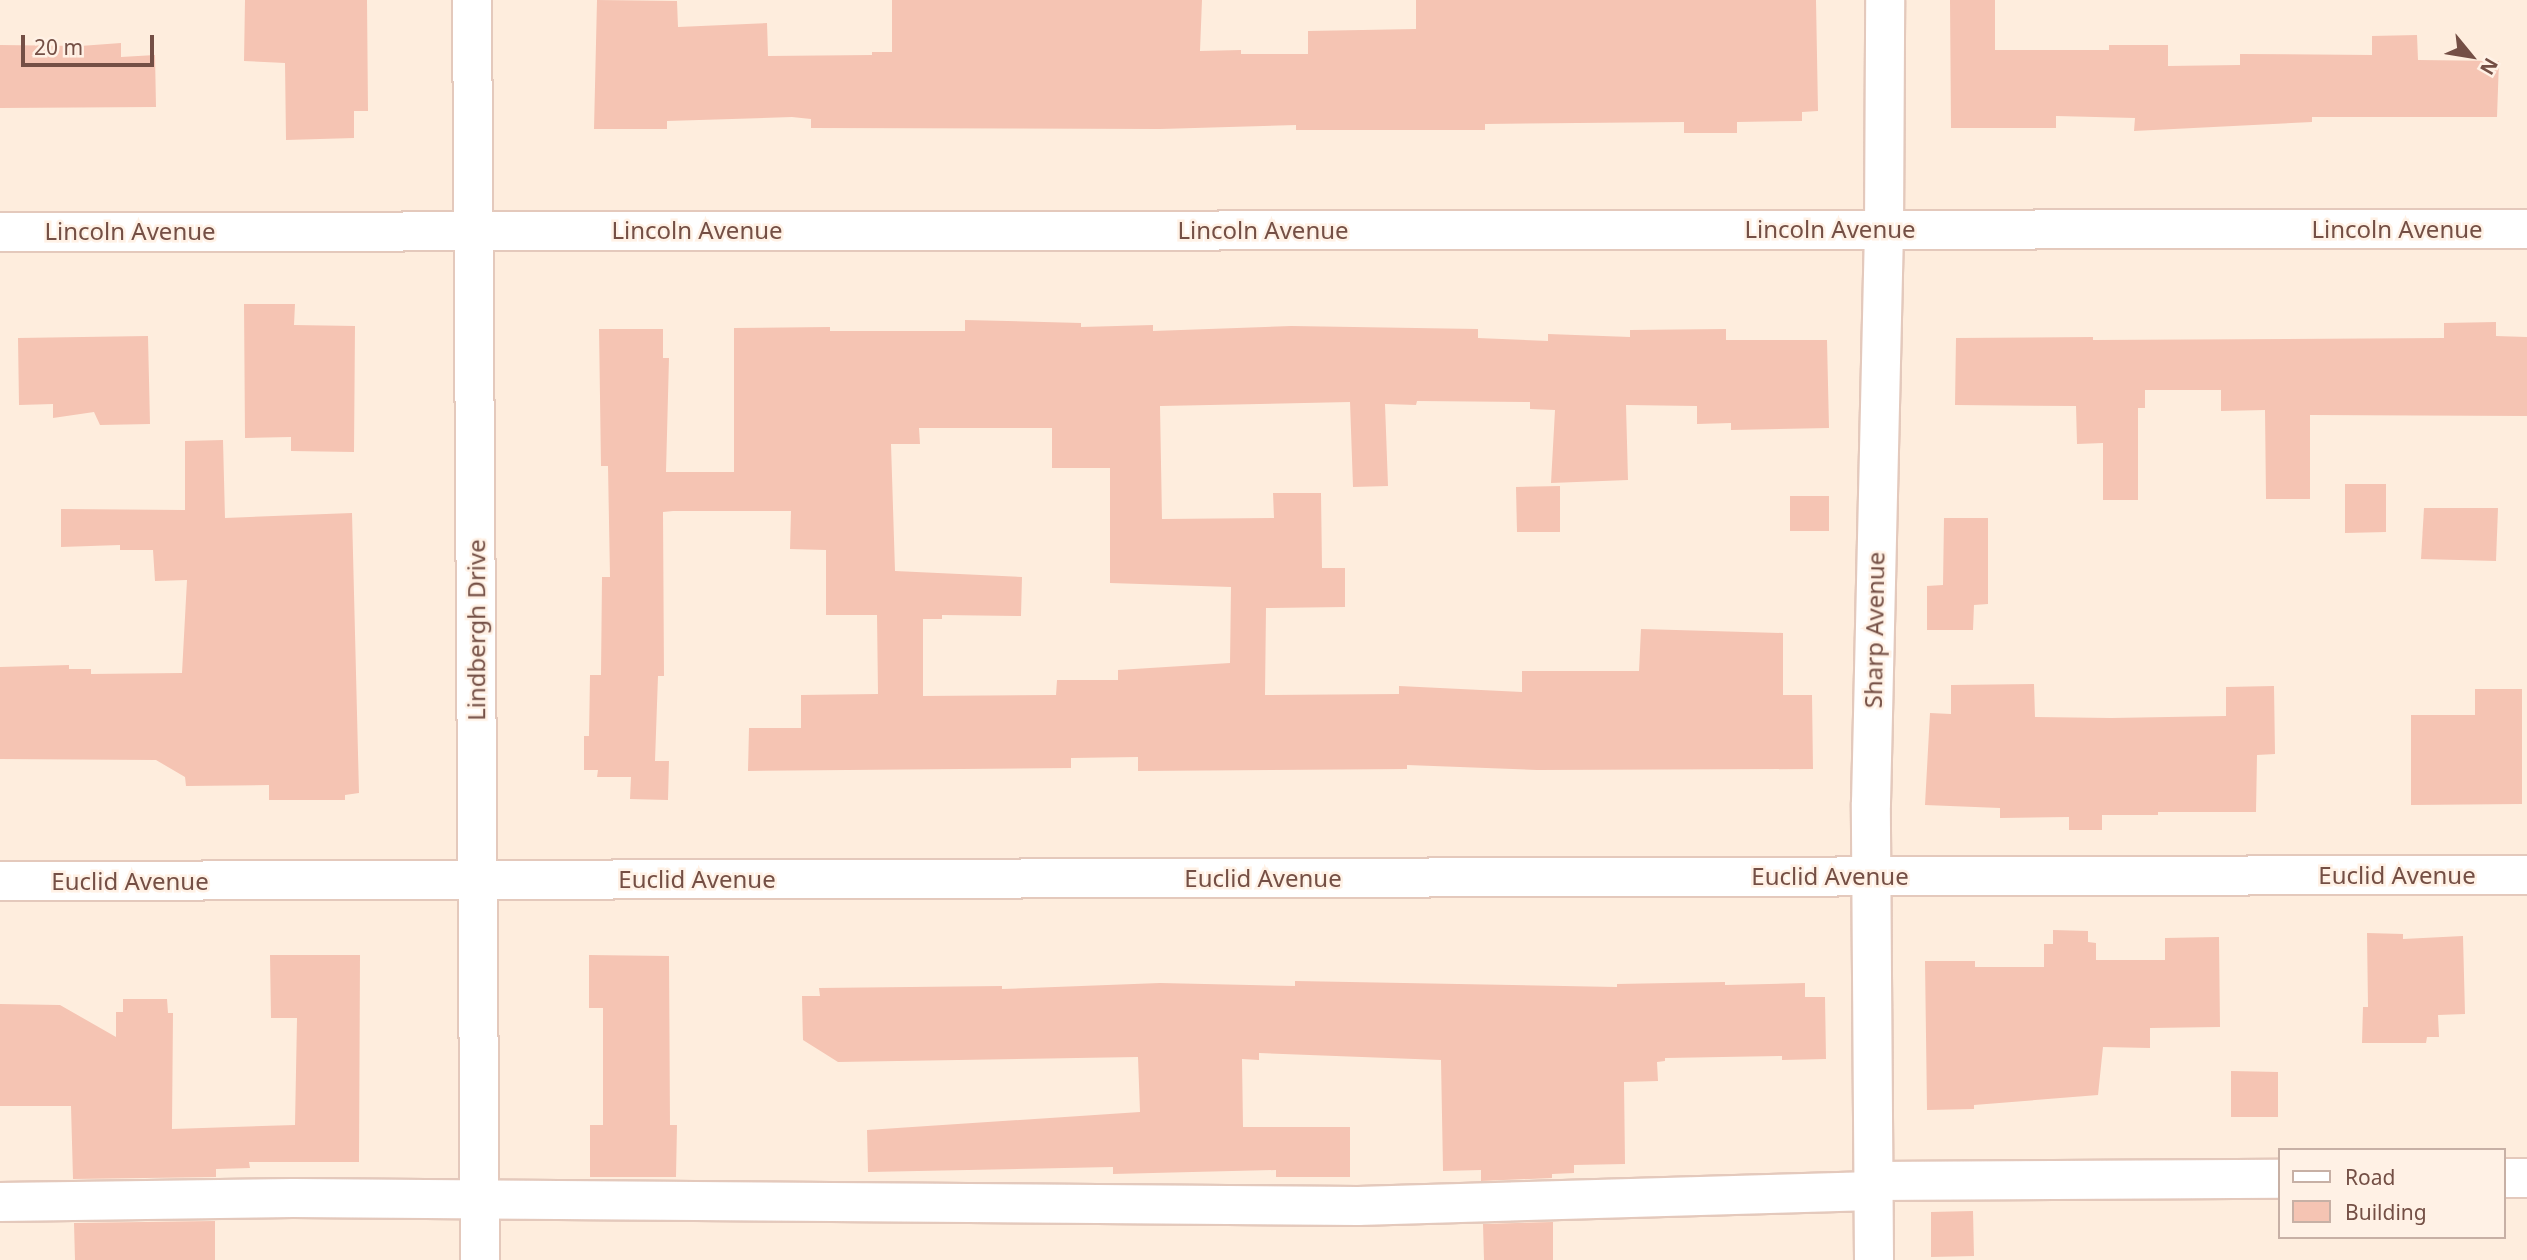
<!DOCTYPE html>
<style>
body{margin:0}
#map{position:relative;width:2527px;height:1260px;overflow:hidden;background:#feeddd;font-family:"Noto Sans",sans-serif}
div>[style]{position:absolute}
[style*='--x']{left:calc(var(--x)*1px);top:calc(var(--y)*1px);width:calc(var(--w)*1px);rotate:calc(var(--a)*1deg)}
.building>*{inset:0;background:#f5c4b3}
.roads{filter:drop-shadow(2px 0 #e4c9bc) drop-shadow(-2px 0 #e4c9bc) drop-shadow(0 2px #e4c9bc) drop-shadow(0 -2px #e4c9bc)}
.minor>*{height:38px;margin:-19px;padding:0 19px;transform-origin:19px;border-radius:19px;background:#fff}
span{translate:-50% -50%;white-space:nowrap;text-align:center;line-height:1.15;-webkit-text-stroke:5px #fff1e5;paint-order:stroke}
.street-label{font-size:24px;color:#744f45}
.legend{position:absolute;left:2278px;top:1148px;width:228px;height:91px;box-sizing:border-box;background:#fff1e5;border:2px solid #c7b0a5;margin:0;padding:9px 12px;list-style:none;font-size:21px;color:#744f45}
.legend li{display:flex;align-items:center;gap:14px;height:35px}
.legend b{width:35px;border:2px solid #c7b0a5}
.north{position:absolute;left:2436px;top:21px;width:70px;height:70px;-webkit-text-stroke:5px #fff1e5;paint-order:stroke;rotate:120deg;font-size:19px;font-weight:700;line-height:28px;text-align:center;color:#744f45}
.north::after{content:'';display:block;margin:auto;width:24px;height:32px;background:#744f45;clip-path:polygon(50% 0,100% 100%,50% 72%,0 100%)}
.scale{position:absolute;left:21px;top:35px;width:133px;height:32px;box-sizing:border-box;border:4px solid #744f45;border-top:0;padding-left:9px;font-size:21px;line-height:24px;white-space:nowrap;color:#744f45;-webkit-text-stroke:5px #fff1e5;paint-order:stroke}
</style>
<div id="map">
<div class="building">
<i style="clip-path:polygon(245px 0,367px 0,368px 111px,354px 111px,354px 138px,286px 140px,285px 63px,244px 61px)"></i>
<i style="clip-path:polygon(597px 0,677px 1px,678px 27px,767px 23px,768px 56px,872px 55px,872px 52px,892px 52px,892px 0,1202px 0,1200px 51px,1241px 50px,1241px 54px,1308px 54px,1308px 31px,1416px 29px,1416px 0,1816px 0,1818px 111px,1802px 112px,1802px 121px,1737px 122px,1737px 133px,1684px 133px,1684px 122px,1485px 124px,1485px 130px,1296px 130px,1296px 125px,1160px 129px,811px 128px,811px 119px,792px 117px,667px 121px,667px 129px,594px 129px)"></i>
<i style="clip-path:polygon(1950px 0,1995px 0,1995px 50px,2109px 50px,2109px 45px,2168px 45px,2168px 66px,2240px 65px,2240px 54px,2372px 55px,2372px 36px,2417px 35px,2418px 60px,2499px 61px,2497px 117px,2312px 117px,2312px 122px,2134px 131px,2135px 118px,2056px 116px,2056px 128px,1951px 128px)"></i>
<i style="clip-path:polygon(121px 43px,121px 57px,155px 55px,156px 107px,0 108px,0 45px,80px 46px)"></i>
<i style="clip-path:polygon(244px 304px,295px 304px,294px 325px,355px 326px,354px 452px,291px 451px,291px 437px,245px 438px)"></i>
<i style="clip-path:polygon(evenodd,965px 320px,1081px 323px,1081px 327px,1153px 325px,1153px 331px,1291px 326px,1478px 329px,1478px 338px,1548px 341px,1548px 334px,1630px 337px,1630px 330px,1726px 329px,1726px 340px,1827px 340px,1829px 428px,1731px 430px,1731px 423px,1697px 424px,1697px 406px,1626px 405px,1628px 480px,1551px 483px,1555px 410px,1530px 409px,1530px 402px,1417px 401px,1416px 405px,1385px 404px,1388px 486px,1353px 487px,1350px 402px,1160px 406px,1162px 519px,1274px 518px,1273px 493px,1321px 493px,1322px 568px,1345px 568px,1345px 607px,1266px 608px,1265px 695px,1399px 694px,1399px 686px,1522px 692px,1522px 671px,1639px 671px,1641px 629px,1783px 633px,1783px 695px,1812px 695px,1813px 769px,1537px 770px,1407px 765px,1407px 769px,1138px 771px,1138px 757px,1071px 758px,1071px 768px,748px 771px,749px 728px,801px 728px,801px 695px,878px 694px,877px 615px,826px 615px,826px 550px,790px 549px,791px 511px,673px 511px,663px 512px,664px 676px,658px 676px,655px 761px,669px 761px,668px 800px,630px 799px,631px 777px,597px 777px,598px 770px,584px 770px,584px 736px,589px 736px,590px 675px,601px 675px,602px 577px,610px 577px,608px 466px,601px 466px,599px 329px,663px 329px,663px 358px,669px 358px,666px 472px,734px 472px,734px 328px,830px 327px,830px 331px,965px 331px,965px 320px,919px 428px,1052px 428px,1052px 468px,1110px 468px,1110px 583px,1231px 587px,1230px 663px,1118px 670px,1118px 680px,1057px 680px,1056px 695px,923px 696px,923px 619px,942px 619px,942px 615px,1021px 616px,1022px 577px,895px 571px,891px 444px,920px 444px,919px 428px)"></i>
<i style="clip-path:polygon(2496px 322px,2496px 336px,2527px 337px,2527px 416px,2310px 415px,2310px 499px,2266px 499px,2265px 410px,2221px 411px,2221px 390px,2145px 390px,2145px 408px,2138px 408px,2138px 500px,2103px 500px,2103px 443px,2077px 444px,2076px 406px,1955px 405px,1956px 338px,2093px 337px,2093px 340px,2444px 338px,2444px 323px)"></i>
<i style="clip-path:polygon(148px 336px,150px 424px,100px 425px,94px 412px,53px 418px,53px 404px,19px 405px,18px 338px)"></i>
<i style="clip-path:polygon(223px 440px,225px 518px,352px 513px,359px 793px,345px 795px,345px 800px,269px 800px,269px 785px,186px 786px,185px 777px,156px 760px,0 759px,0 667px,69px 665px,69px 669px,91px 669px,91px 674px,182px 673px,187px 580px,155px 581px,153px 550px,120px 550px,120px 545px,61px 547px,61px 509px,185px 510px,185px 441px)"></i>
<i style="clip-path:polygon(2345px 484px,2386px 484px,2386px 532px,2345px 533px)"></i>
<i style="clip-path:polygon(1560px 486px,1560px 532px,1517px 532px,1516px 487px)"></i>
<i style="clip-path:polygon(1790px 496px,1829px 496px,1829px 531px,1790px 531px)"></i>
<i style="clip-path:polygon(2424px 508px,2498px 508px,2496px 561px,2421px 559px)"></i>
<i style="clip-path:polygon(1944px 518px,1988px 518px,1988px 604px,1974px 605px,1973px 630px,1927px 630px,1927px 586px,1943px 585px)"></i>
<i style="clip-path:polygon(2034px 684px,2035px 717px,2111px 718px,2226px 716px,2226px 687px,2274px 686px,2275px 754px,2257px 755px,2256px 812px,2158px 812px,2158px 815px,2102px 815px,2102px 830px,2069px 830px,2069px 817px,2000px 818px,2000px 808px,1925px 805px,1930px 713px,1951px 714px,1951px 685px)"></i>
<i style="clip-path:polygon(2475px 689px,2522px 689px,2522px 804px,2411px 805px,2411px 715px,2475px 715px)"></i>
<i style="clip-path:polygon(2053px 930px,2088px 931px,2088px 942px,2096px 943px,2096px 960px,2165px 960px,2165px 938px,2219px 937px,2220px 1027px,2150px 1028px,2150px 1048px,2103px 1047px,2098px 1095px,1974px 1105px,1974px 1109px,1927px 1110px,1925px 961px,1975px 961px,1975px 967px,2044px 967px,2044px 944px,2053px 944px)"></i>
<i style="clip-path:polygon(2367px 933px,2403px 934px,2403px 939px,2463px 936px,2465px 1014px,2438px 1015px,2439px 1037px,2427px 1037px,2426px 1043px,2362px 1043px,2363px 1007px,2368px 1007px)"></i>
<i style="clip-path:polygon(270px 955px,360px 955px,359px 1162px,249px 1162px,250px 1168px,216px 1169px,216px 1177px,73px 1179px,71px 1106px,0 1106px,0 1004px,60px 1005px,116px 1037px,116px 1012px,123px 1012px,123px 999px,167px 999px,168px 1013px,173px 1013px,172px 1129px,295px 1125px,297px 1018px,271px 1018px)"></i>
<i style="clip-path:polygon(589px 955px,669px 956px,670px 1125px,677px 1125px,676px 1177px,590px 1177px,590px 1125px,603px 1125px,603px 1008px,589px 1008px)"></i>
<i style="clip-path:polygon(1295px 981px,1617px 987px,1617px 984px,1725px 982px,1725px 985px,1805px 983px,1805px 997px,1825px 997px,1826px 1059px,1782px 1060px,1782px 1056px,1665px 1058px,1665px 1061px,1657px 1062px,1658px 1081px,1624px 1082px,1625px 1164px,1574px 1165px,1574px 1173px,1552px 1174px,1552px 1178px,1481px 1181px,1481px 1170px,1443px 1171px,1441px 1060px,1259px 1053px,1259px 1060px,1242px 1059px,1243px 1127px,1350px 1127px,1350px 1177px,1276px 1177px,1276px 1170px,1113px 1174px,1113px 1167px,868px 1172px,867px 1130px,1140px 1112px,1138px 1057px,838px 1062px,803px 1040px,802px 996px,820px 996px,819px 988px,1002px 986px,1002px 989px,1160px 983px,1295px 986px)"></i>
<i style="clip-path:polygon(2231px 1071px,2278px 1072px,2278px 1117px,2231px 1117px)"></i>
<i style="clip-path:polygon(1973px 1211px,1974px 1256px,1931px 1257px,1931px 1212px)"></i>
<i style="clip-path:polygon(215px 1221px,215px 1260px,75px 1260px,74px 1223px)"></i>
<i style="clip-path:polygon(1553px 1222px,1553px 1260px,1484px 1260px,1483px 1224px)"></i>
</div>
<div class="roads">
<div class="minor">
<i style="--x:472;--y:0;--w:1260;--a:89.64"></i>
<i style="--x:0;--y:232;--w:2527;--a:-0.07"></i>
<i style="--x:0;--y:881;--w:2527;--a:-0.14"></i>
<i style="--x:2504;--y:1178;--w:23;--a:0"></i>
<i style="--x:1873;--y:1181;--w:407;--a:-0.3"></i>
<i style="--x:0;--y:1202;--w:293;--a:-0.8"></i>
<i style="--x:293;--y:1198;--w:1065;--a:0.43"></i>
<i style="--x:1358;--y:1206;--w:515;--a:-1.67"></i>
<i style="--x:1874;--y:1260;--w:457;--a:-90.4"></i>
<i style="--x:1871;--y:803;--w:574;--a:-88.7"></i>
<i style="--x:1884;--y:229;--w:229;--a:-89.7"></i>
</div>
</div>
<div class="street-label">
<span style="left:1830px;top:229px">Lincoln Avenue</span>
<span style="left:2397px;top:229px">Lincoln Avenue</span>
<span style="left:697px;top:230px">Lincoln Avenue</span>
<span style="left:1263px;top:230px">Lincoln Avenue</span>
<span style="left:130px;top:231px">Lincoln Avenue</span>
<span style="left:476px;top:630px;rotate:-90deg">Lindbergh Drive</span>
<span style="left:1874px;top:630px;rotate:-89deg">Sharp Avenue</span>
<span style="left:2397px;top:875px">Euclid Avenue</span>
<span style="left:1830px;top:876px">Euclid Avenue</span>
<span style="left:1263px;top:878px">Euclid Avenue</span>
<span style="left:697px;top:879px">Euclid Avenue</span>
<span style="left:130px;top:881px">Euclid Avenue</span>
</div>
<ul class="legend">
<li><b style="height:9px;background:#fff"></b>Road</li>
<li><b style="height:19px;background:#f5c4b3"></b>Building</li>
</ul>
<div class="north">N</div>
<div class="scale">20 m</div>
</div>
